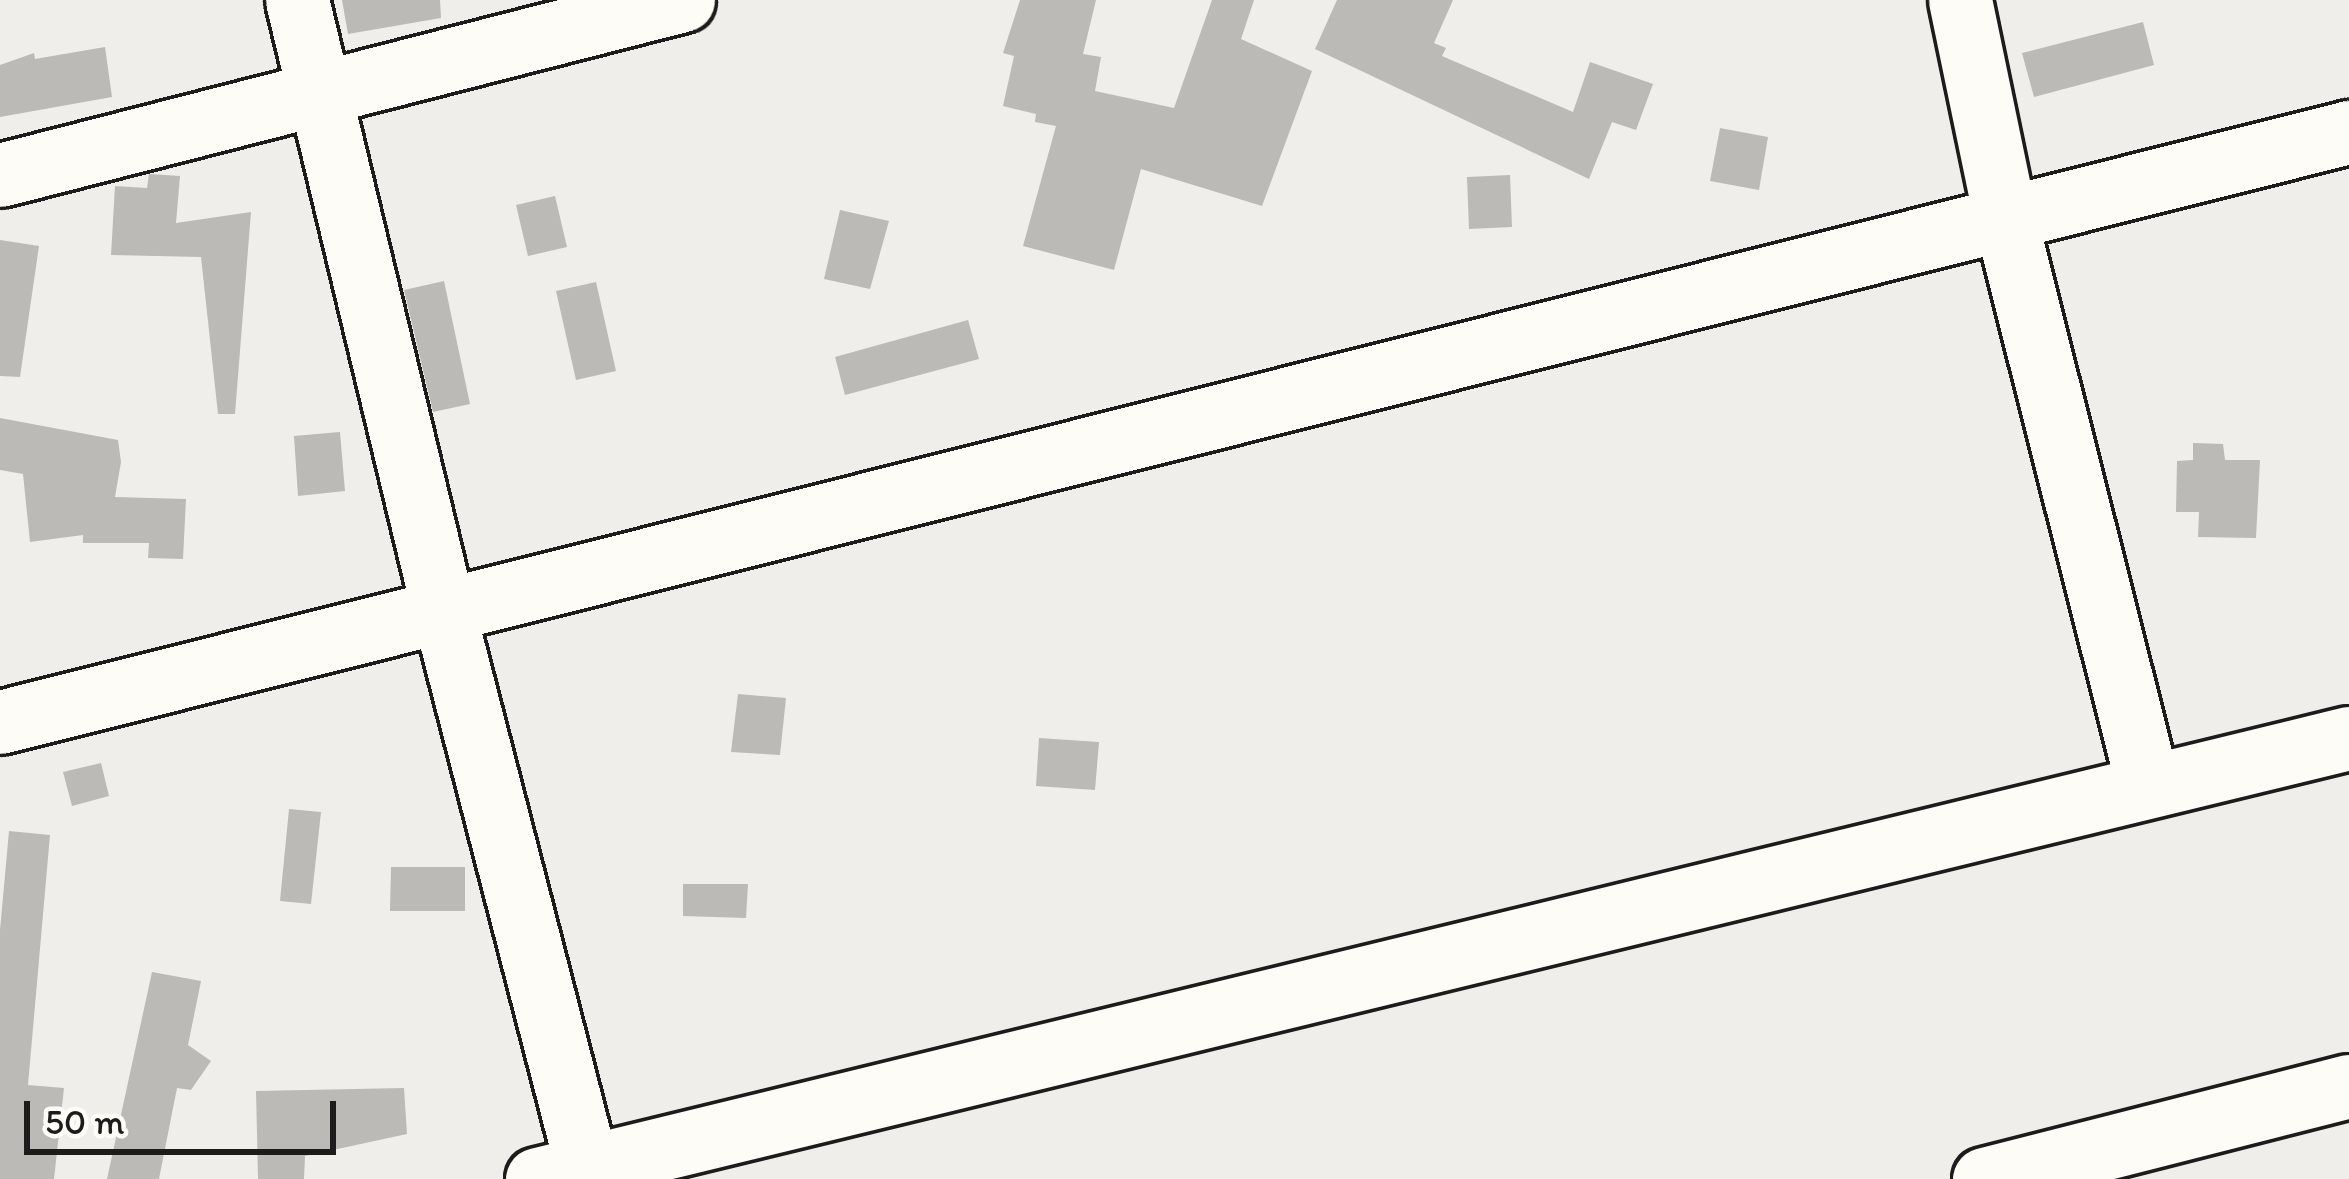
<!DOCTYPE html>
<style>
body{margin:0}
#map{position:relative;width:2349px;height:1179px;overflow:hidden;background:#f0eeea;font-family:Itim,sans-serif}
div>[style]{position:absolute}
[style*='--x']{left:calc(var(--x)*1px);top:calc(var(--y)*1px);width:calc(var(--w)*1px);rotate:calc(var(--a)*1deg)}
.building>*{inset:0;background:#bbbab6}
.roads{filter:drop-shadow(3px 0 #1c1c1c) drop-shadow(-3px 0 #1c1c1c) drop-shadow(0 3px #1c1c1c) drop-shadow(0 -3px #1c1c1c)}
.minor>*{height:63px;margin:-31.5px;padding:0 31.5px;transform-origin:31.5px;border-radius:31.5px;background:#fdfcf7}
span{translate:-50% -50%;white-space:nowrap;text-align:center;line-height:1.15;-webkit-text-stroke:10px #fdfcf7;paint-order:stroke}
.scale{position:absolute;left:24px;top:1101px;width:312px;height:54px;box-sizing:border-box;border:6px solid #1c1c1c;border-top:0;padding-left:15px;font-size:36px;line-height:42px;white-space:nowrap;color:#1c1c1c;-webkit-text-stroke:9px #fdfcf7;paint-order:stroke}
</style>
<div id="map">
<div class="building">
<i style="clip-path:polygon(342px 0,440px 0,441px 18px,348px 34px)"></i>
<i style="clip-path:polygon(1020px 0,1096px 0,1083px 54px,1101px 57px,1095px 91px,1174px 108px,1212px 0,1254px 0,1241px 39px,1312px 71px,1262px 206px,1141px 169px,1114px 270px,1023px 246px,1056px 126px,1035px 122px,1036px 114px,1003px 106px,1014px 56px,1003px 53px)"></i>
<i style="clip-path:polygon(1337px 0,1453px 0,1434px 43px,1446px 48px,1442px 56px,1573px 112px,1590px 62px,1653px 84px,1636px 130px,1612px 122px,1589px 179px,1315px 49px)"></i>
<i style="clip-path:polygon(2143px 22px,2154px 65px,2034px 97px,2022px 53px)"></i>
<i style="clip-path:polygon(105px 47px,112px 97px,0 117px,0 65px,34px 53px,35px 59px)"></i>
<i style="clip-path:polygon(1720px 128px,1768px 137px,1759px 190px,1710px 181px)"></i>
<i style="clip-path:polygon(149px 174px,180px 176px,176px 223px,251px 212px,235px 414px,218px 414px,201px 257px,111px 255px,115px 186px,147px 188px)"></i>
<i style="clip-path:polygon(1510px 175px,1512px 227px,1469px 229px,1467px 177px)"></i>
<i style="clip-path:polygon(555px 196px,567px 247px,528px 256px,516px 205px)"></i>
<i style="clip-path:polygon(840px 210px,889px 221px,870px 289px,824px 279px)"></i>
<i style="clip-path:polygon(0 240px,39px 246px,20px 377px,0 376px)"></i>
<i style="clip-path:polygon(444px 281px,470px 404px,433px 412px,404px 290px)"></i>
<i style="clip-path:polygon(596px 282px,616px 371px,576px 380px,556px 291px)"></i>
<i style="clip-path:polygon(968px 320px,979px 359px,845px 395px,835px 357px)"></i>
<i style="clip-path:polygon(0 418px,118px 440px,121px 462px,115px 497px,186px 499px,183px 559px,148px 558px,149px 543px,83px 543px,83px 535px,30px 542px,23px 474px,0 470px)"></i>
<i style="clip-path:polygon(340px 432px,345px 491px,298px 496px,294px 436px)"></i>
<i style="clip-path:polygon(2193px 443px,2223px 444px,2225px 460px,2260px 460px,2256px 538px,2198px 537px,2199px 512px,2176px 512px,2177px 461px,2193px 460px)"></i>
<i style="clip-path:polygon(738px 694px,786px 698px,780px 755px,731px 752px)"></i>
<i style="clip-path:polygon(1039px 738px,1099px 742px,1095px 790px,1036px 786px)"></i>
<i style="clip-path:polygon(101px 763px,109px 796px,72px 806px,63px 772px)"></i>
<i style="clip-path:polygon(289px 809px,321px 812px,311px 904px,280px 901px)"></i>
<i style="clip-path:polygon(9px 831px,50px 835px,28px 1085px,64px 1088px,54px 1179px,0 1179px,0 930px)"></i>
<i style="clip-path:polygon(391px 867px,465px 867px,465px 911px,390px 911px)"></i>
<i style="clip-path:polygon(683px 884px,748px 884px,746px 918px,683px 916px)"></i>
<i style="clip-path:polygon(152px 972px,201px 981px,188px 1045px,211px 1061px,191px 1090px,177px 1088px,159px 1179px,107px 1179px)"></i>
<i style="clip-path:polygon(404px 1088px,407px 1134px,305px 1156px,304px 1179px,258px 1179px,256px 1091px)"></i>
</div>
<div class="roads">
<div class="minor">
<i style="--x:297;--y:0;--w:630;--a:76.51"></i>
<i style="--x:444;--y:613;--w:585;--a:75.54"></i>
<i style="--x:1960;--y:0;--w:223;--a:78.3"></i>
<i style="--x:2005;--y:218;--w:586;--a:75.87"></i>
<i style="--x:0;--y:175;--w:705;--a:-14.37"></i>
<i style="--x:0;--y:722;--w:2422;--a:-14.1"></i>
<i style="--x:537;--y:1179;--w:1865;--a:-13.68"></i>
<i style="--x:1984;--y:1179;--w:377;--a:-14.3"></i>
</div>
</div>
<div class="scale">50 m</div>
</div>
